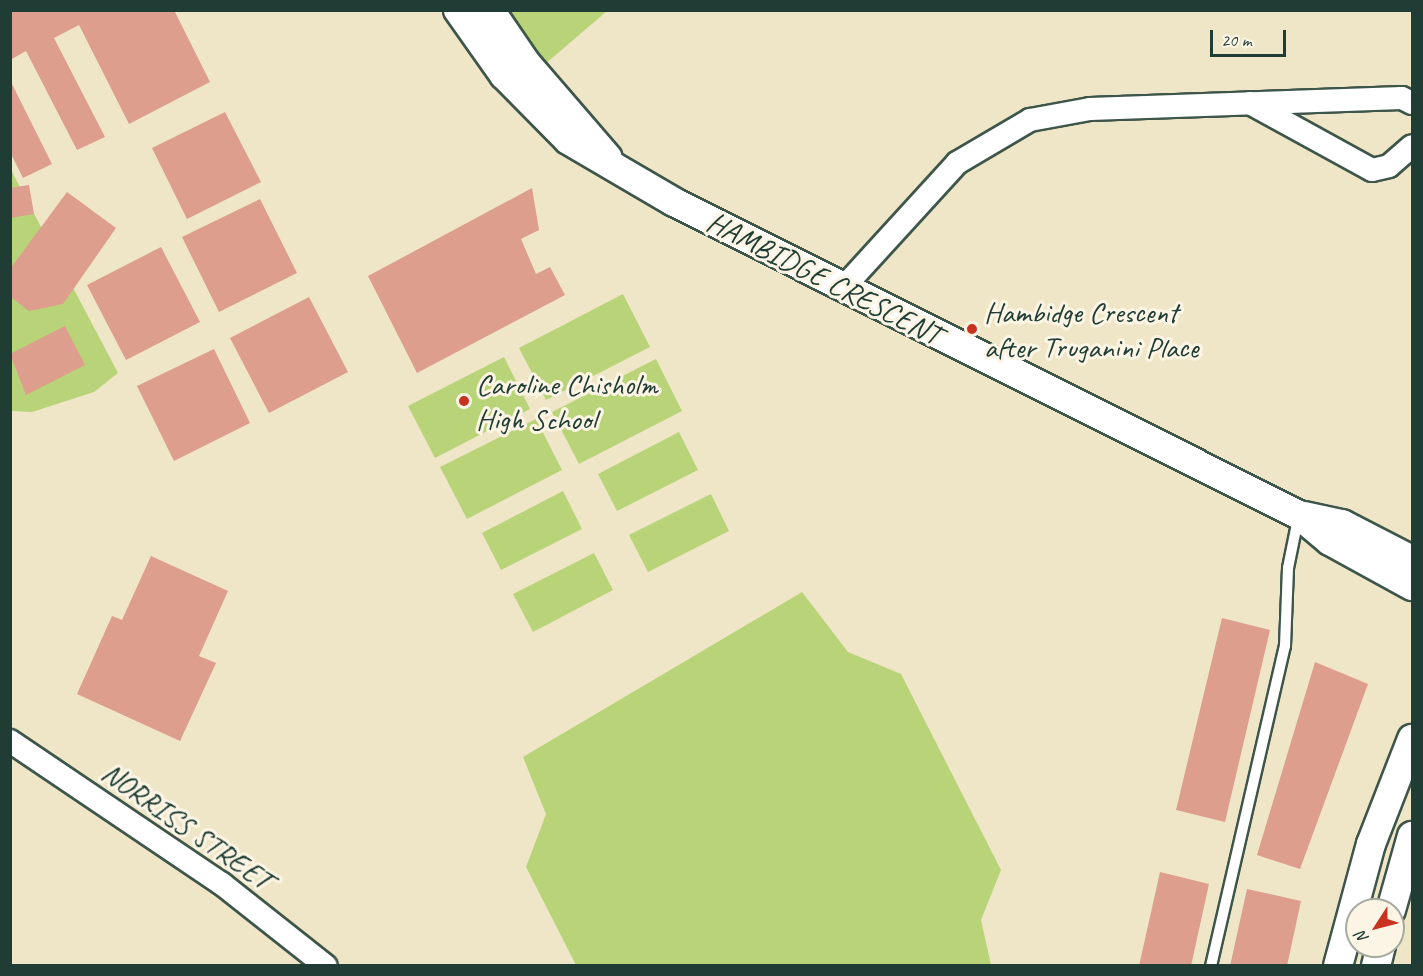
<!DOCTYPE html>
<style>
body{margin:0}
#map{position:relative;width:1423px;height:976px;overflow:hidden;background:#efe6c8;font-family:Caveat,sans-serif}
div>[style]{position:absolute}
[style*='--x']{left:calc(var(--x)*1px);top:calc(var(--y)*1px);width:calc(var(--w)*1px);rotate:calc(var(--a)*1deg)}
.green>*{inset:0;background:#b9d378}
.building>*{inset:0;background:#dd9e8e}
.roads{filter:drop-shadow(2px 0 #3e564a) drop-shadow(-2px 0 #3e564a) drop-shadow(0 2px #3e564a) drop-shadow(0 -2px #3e564a)}
.service>*{height:10px;margin:-5px;padding:0 5px;transform-origin:5px;border-radius:5px;background:#fff}
.minor>*{height:22px;margin:-11px;padding:0 11px;transform-origin:11px;border-radius:11px;background:#fff}
.tertiary>*{height:28px;margin:-14px;padding:0 14px;transform-origin:14px;border-radius:14px;background:#fff}
.dots>*{width:16px;height:16px;translate:-50% -50%;box-sizing:border-box;border:3px solid #fcf5e5;border-radius:50%}
span{translate:-50% -50%;white-space:nowrap;text-align:center;line-height:1.15;-webkit-text-stroke:6px #fcf5e5;paint-order:stroke}
.street-label{font-size:30px;color:#1f3d34}
.poi-label{font-size:30px;color:#1f3d34}
.left{translate:0 -50%;text-align:left}
.frame{position:absolute;inset:0;border:12px solid #1f3d34;pointer-events:none}
.north{position:absolute;left:1345px;top:898px;width:60px;height:60px;box-sizing:border-box;background:#fcf5e5;border:2px solid #a4ab9e;border-radius:50%;rotate:234deg;font-size:16px;font-weight:700;line-height:24px;text-align:center;color:#1f3d34}
.north::after{content:'';display:block;margin:auto;width:21px;height:27px;background:#c8321e;clip-path:polygon(50% 0,100% 100%,50% 72%,0 100%)}
.scale{position:absolute;left:1210px;top:30px;width:76px;height:27px;box-sizing:border-box;border:3px solid #1f3d34;border-top:0;padding-left:8px;font-size:18px;line-height:21px;white-space:nowrap;color:#1f3d34;-webkit-text-stroke:4px #fcf5e5;paint-order:stroke}
</style>
<div id="map">
<div class="green">
<i style="clip-path:polygon(508px 11px,607px 11px,544px 65px)"></i>
<i style="clip-path:polygon(10px 168px,118px 373px,94px 392px,32px 412px,11px 411px)"></i>
<i style="clip-path:polygon(623px 294px,650px 347px,546px 400px,519px 348px)"></i>
<i style="clip-path:polygon(504px 357px,530px 409px,435px 458px,408px 406px)"></i>
<i style="clip-path:polygon(656px 359px,682px 411px,579px 464px,552px 412px)"></i>
<i style="clip-path:polygon(536px 419px,562px 470px,467px 519px,440px 467px)"></i>
<i style="clip-path:polygon(679px 432px,698px 470px,617px 511px,598px 474px)"></i>
<i style="clip-path:polygon(563px 491px,582px 529px,501px 570px,482px 533px)"></i>
<i style="clip-path:polygon(711px 494px,729px 531px,648px 572px,629px 535px)"></i>
<i style="clip-path:polygon(594px 553px,613px 590px,533px 632px,513px 594px)"></i>
<i style="clip-path:polygon(802px 592px,848px 652px,901px 674px,1001px 870px,981px 920px,991px 965px,576px 965px,526px 867px,546px 814px,523px 757px)"></i>
</div>
<div class="building">
<i style="clip-path:polygon(10px 10px,174px 10px,210px 82px,129px 124px,79px 25px,54px 38px,105px 137px,77px 150px,26px 51px,10px 60px)"></i>
<i style="clip-path:polygon(10px 80px,52px 164px,23px 178px,10px 152px)"></i>
<i style="clip-path:polygon(225px 112px,261px 182px,187px 219px,152px 148px)"></i>
<i style="clip-path:polygon(29px 185px,34px 214px,10px 218px,10px 188px)"></i>
<i style="clip-path:polygon(532px 188px,539px 230px,521px 239px,536px 274px,550px 267px,565px 295px,417px 373px,368px 276px)"></i>
<i style="clip-path:polygon(67px 192px,116px 228px,63px 304px,29px 311px,12px 298px,10px 269px)"></i>
<i style="clip-path:polygon(260px 199px,297px 273px,219px 312px,182px 237px)"></i>
<i style="clip-path:polygon(161px 247px,200px 322px,126px 360px,87px 285px)"></i>
<i style="clip-path:polygon(309px 297px,348px 372px,269px 413px,230px 338px)"></i>
<i style="clip-path:polygon(65px 326px,85px 365px,26px 395px,10px 354px)"></i>
<i style="clip-path:polygon(214px 349px,250px 423px,174px 461px,137px 386px)"></i>
<i style="clip-path:polygon(151px 556px,228px 591px,199px 656px,216px 663px,180px 741px,77px 694px,112px 616px,122px 620px)"></i>
<i style="clip-path:polygon(1222px 618px,1270px 630px,1225px 822px,1176px 810px)"></i>
<i style="clip-path:polygon(1315px 662px,1368px 684px,1300px 869px,1257px 855px)"></i>
<i style="clip-path:polygon(1160px 872px,1209px 884px,1191px 966px,1139px 966px)"></i>
<i style="clip-path:polygon(1247px 889px,1301px 901px,1287px 966px,1230px 966px)"></i>
</div>
<div class="roads">
<div class="service">
<i style="--x:1211;--y:966;--w:328;--a:-77"></i>
<i style="--x:1285;--y:646;--w:78;--a:-87.8"></i>
<i style="--x:1288;--y:568;--w:50;--a:-78.5"></i>
</div>
<div class="minor">
<i style="--x:1250;--y:103;--w:139;--a:28.8"></i>
<i style="--x:1372;--y:170;--w:17;--a:-13"></i>
<i style="--x:1389;--y:166;--w:30;--a:-41"></i>
<i style="--x:843;--y:288;--w:169;--a:-47.6"></i>
<i style="--x:957;--y:163;--w:85;--a:-30.5"></i>
<i style="--x:1030;--y:120;--w:61;--a:-10.4"></i>
<i style="--x:1090;--y:109;--w:312;--a:-2"></i>
<i style="--x:1402;--y:98;--w:11;--a:27"></i>
<i style="--x:10;--y:741;--w:256;--a:34"></i>
<i style="--x:222;--y:884;--w:132;--a:38.3"></i>
</div>
<div class="tertiary">
<i style="--x:458;--y:10;--w:80;--a:54.7"></i>
<i style="--x:504;--y:75;--w:91;--a:45.4"></i>
<i style="--x:568;--y:140;--w:123;--a:30.3"></i>
<i style="--x:674;--y:202;--w:699;--a:26.6"></i>
<i style="--x:1299;--y:515;--w:40;--a:40"></i>
<i style="--x:1330;--y:541;--w:94;--a:28.8"></i>
<i style="--x:490;--y:10;--w:64;--a:55.8"></i>
<i style="--x:526;--y:63;--w:125;--a:49.2"></i>
<i style="--x:1304;--y:516;--w:39;--a:12"></i>
<i style="--x:1342;--y:524;--w:79;--a:27.2"></i>
<i style="--x:1391;--y:910;--w:77;--a:-74.2"></i>
<i style="--x:1338;--y:966;--w:126;--a:-74.9"></i>
<i style="--x:1371;--y:844;--w:113;--a:-68.7"></i>
<i style="--x:1376;--y:966;--w:21;--a:-76"></i>
</div>
</div>
<div class="dots">
<i style="left:972px;top:329px;background:#c8321e"></i>
<i style="left:464px;top:401px;background:#c8321e"></i>
</div>
<div class="street-label">
<span style="left:824px;top:278px;rotate:27deg">HAMBIDGE CRESCENT</span>
<span style="left:187px;top:826px;rotate:35deg">NORRISS STREET</span>
</div>
<div class="poi-label">
<span class="left" style="left:984px;top:329px">Hambidge Crescent<br>after Truganini Place</span>
<span class="left" style="left:476px;top:401px">Caroline Chisholm<br>High School</span>
</div>
<div class="frame"></div>
<div class="north">N</div>
<div class="scale">20 m</div>
</div>
